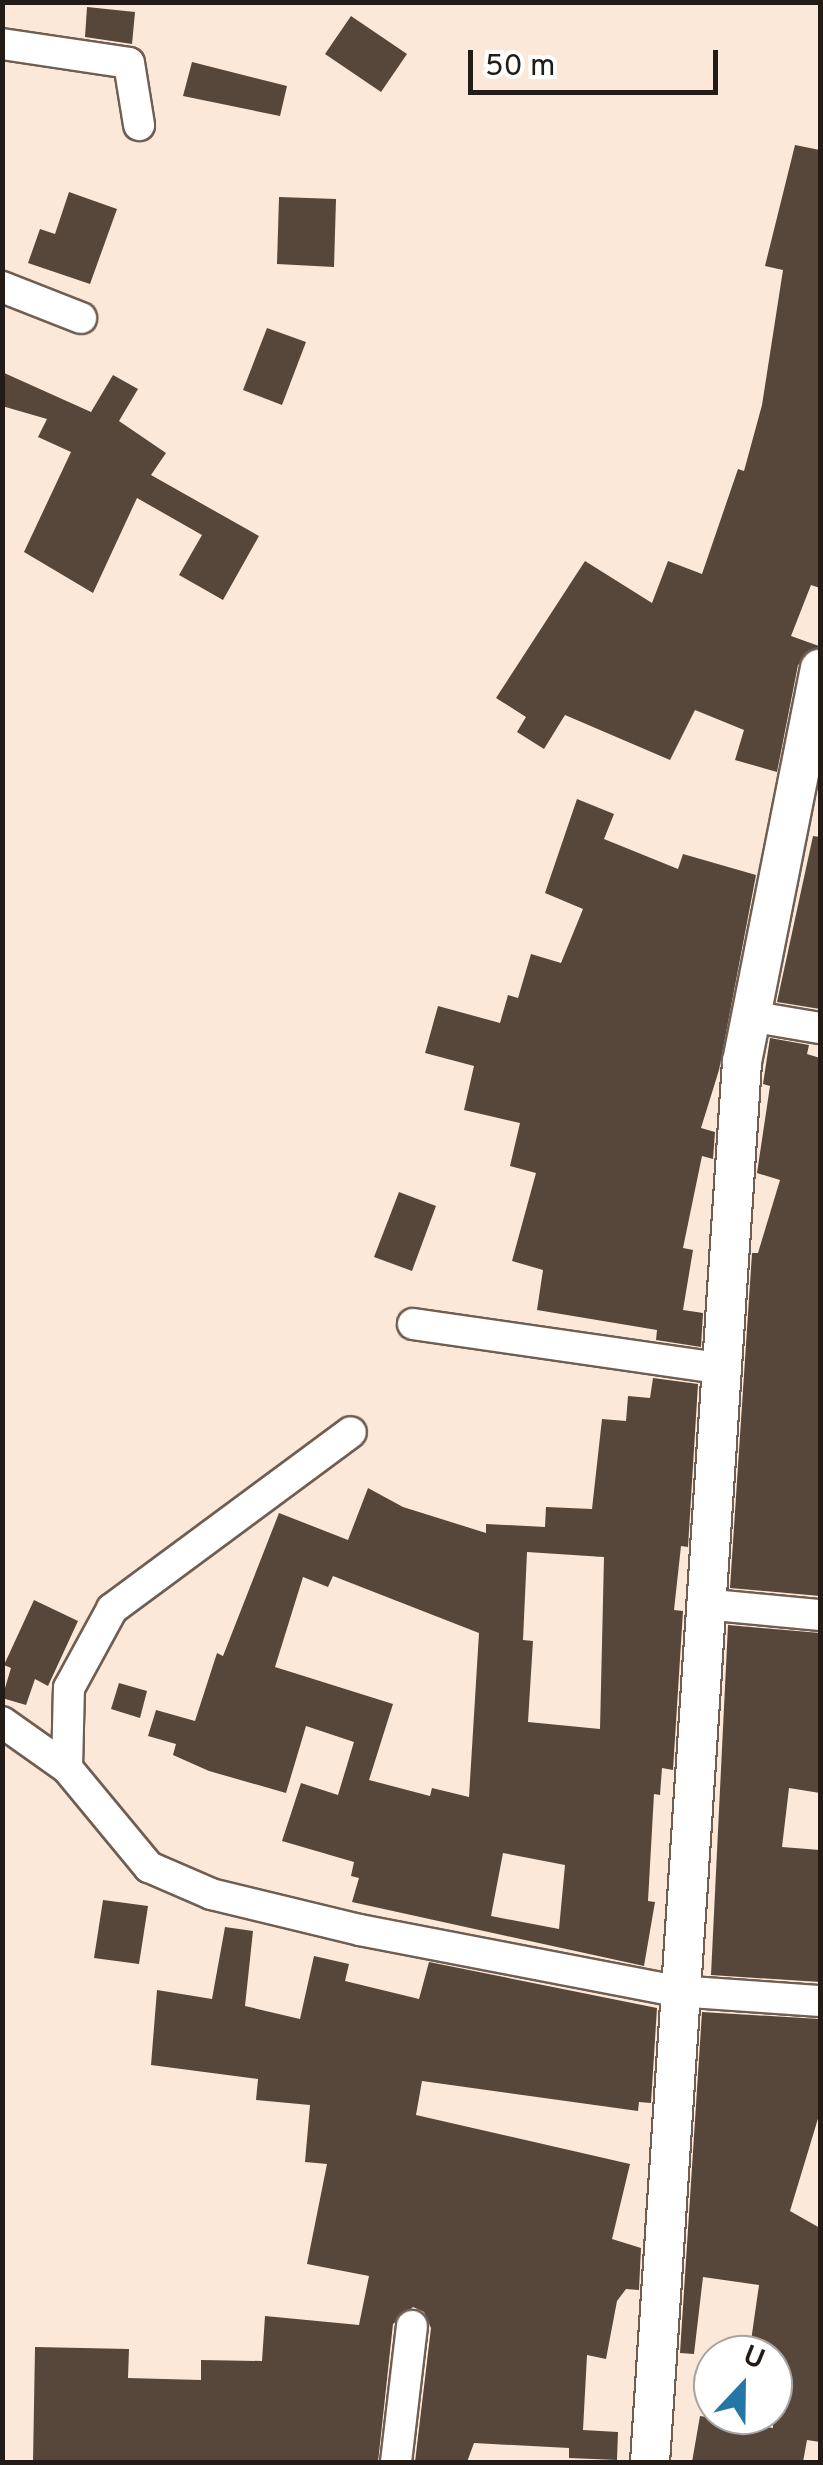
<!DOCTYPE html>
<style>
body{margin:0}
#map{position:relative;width:823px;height:2465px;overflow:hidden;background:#fce8d8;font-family:Overpass,sans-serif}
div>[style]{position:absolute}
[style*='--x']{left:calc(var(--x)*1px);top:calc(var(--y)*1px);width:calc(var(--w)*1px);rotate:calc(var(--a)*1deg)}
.building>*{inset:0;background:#56473a}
.roads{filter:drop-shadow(2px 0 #6f5e51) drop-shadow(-2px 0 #6f5e51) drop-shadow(0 2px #6f5e51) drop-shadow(0 -2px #6f5e51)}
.minor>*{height:30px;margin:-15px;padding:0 15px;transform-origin:15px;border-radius:15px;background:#fff}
.tertiary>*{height:38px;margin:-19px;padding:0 19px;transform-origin:19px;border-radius:19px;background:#fff}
span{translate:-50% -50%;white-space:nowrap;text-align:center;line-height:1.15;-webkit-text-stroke:10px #fff;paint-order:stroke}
.frame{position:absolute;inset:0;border:5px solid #231c16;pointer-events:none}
.north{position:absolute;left:693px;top:2335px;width:100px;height:100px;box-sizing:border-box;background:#fff;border:2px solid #a7a4a2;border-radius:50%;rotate:22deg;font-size:28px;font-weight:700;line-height:40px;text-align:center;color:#231c16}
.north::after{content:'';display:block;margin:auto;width:35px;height:45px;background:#2476a7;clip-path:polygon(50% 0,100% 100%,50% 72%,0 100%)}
.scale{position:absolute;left:468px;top:50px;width:250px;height:45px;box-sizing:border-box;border:5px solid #231c16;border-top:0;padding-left:12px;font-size:30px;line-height:35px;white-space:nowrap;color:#231c16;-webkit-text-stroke:8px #fff;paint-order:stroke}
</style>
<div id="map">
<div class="building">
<i style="clip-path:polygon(87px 7px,135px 12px,132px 44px,85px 37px)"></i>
<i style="clip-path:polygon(351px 16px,407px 54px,381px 92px,325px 54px)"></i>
<i style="clip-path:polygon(192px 62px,287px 86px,280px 116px,183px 96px)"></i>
<i style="clip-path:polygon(795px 145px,820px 150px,820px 588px,811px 585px,791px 636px,819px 646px,798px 665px,777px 772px,735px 760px,744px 730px,695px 710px,670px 760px,565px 715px,544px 749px,517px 732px,526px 717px,496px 698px,585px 561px,652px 603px,668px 561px,702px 574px,738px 469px,744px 471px,762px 405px,783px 270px,765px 266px)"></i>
<i style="clip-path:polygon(69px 192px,117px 209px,90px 284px,28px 263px,40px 229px,55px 234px)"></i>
<i style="clip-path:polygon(279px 197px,336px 199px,334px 267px,277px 264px)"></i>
<i style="clip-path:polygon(267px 328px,306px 342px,282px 405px,243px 390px)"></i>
<i style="clip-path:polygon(2px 372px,91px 412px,113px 375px,138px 389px,119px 421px,166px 453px,151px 475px,259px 536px,223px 600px,179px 575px,202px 535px,137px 498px,93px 593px,24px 552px,71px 452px,38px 437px,47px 419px,2px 406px)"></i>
<i style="clip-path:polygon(577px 799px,614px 814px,604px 839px,678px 869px,683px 854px,756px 875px,719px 1070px,701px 1128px,715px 1132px,713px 1159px,702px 1156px,683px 1248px,693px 1250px,683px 1310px,703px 1313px,701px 1347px,656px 1340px,657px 1330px,537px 1310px,543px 1270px,512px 1261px,536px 1173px,510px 1166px,520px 1123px,464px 1110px,474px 1066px,425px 1053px,438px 1006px,500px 1023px,508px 995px,518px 998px,531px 954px,561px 963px,583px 909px,545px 893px)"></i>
<i style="clip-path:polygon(813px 836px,820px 837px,820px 1009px,777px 1002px)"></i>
<i style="clip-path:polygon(770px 1038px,809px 1045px,807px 1054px,820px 1058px,820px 1596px,730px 1588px,752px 1253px,758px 1253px,780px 1180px,757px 1173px,770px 1086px,763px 1084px)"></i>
<i style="clip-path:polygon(399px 1192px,436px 1206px,412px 1271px,374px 1257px)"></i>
<i style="clip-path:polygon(evenodd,653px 1378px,698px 1384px,688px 1547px,681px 1546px,674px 1610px,683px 1611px,673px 1770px,662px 1768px,660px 1795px,654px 1794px,648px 1901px,655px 1902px,644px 1966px,352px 1902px,359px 1878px,351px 1876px,354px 1862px,282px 1841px,301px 1783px,338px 1795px,354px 1742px,306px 1726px,286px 1793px,209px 1771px,173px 1755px,176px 1744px,148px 1736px,156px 1710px,195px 1721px,217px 1653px,223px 1656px,279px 1513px,348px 1540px,368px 1488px,403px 1507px,486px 1533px,486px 1524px,545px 1527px,546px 1507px,592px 1509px,602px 1419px,626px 1421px,628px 1396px,650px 1398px,653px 1378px,527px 1552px,604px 1557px,600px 1729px,528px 1722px,533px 1641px,523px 1640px,527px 1552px,653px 1378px,333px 1576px,479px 1633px,469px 1797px,432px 1788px,430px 1796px,369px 1780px,393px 1704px,275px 1667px,303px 1577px,328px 1587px,333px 1576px,653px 1378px,503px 1853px,565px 1865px,559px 1929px,491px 1916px,503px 1853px)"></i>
<i style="clip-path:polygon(34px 1600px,78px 1621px,48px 1686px,35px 1679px,26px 1705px,2px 1698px,11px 1668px,4px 1665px)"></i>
<i style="clip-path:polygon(728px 1625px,820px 1633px,820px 1793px,789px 1788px,782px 1847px,820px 1850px,820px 1982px,711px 1975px)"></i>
<i style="clip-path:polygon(119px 1683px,147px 1691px,140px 1718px,111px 1709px)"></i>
<i style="clip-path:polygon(103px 1900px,148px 1906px,139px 1964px,94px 1958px)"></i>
<i style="clip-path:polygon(225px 1927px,253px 1931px,245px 2006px,300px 2019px,314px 1956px,349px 1964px,345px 1981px,419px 1999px,429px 1962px,657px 2008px,651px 2103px,639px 2102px,638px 2111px,422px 2081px,416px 2115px,630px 2164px,612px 2239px,641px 2248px,639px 2290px,626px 2289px,617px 2301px,606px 2359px,587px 2355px,583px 2430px,618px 2432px,617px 2460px,569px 2458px,569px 2448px,474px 2443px,467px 2462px,415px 2462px,431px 2328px,424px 2312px,413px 2307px,393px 2324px,378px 2462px,33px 2462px,35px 2347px,129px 2349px,128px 2378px,201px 2380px,201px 2360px,262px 2361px,265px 2316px,359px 2325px,369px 2276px,307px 2264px,327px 2164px,305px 2162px,310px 2105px,256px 2100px,258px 2079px,151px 2065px,157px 1990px,212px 1999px)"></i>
<i style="clip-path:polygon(702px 2012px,820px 2019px,820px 2112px,790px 2211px,820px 2228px,820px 2442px,807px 2440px,803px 2462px,692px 2462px,700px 2416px,773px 2428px,773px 2355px,749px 2355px,759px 2285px,703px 2277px,694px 2354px,680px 2353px)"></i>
</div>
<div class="roads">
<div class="minor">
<i style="--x:2;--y:44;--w:128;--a:8.5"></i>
<i style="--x:129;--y:63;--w:63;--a:80.8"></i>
<i style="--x:2;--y:287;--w:85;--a:21.4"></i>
<i style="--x:749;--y:1016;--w:72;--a:9.6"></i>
<i style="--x:413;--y:1324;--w:308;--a:8.2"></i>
<i style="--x:703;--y:1604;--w:118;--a:5.4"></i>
<i style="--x:2;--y:1722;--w:80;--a:35.3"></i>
<i style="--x:67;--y:1768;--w:129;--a:50.4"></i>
<i style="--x:149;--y:1867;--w:68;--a:23.5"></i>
<i style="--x:211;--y:1894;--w:153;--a:13.6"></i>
<i style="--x:360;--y:1930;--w:323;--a:10.9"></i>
<i style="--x:677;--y:1991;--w:143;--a:4"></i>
<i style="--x:67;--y:1768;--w:80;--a:-88.6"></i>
<i style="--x:69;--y:1688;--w:90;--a:-61.4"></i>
<i style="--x:112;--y:1609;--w:297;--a:-36.5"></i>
<i style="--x:396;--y:2462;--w:137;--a:-83.3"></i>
</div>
<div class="tertiary">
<i style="--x:650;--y:2462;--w:1403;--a:-86.24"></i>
<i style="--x:742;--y:1062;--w:401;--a:-78.8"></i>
</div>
</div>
<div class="frame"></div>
<div class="north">U</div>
<div class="scale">50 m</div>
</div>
